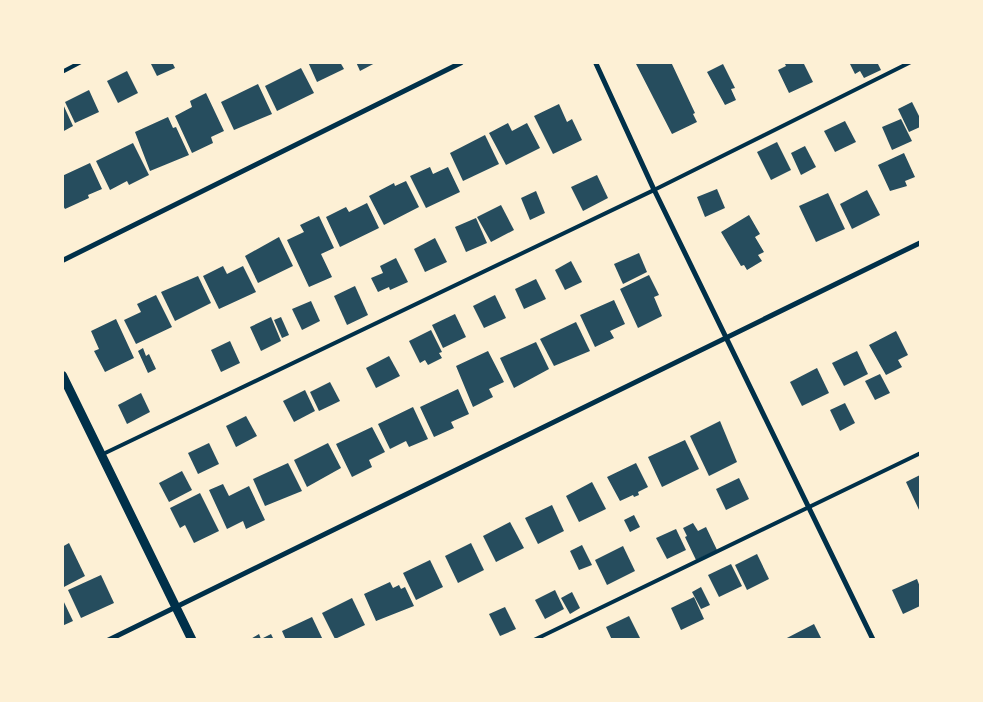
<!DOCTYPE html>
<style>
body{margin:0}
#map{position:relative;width:983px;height:702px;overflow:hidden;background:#fdf0d5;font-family:"Fira Sans",sans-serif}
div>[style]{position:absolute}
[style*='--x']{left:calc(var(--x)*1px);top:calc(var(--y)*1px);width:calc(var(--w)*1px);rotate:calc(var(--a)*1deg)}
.building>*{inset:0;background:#264d5e}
.service>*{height:4px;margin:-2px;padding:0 2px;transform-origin:2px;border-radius:2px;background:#003049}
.minor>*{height:5px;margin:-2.5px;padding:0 2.5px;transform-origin:2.5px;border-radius:2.5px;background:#003049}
.tertiary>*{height:9px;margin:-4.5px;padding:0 4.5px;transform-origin:4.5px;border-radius:4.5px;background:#003049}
span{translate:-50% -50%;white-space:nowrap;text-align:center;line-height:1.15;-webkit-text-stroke:4px #fdf0d5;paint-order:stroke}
.frame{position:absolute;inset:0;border:64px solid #fdf0d5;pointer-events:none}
</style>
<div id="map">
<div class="building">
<i style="clip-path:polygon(150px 62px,172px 62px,175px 68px,157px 76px)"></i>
<i style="clip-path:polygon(308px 62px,340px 62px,344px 69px,317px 82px)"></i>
<i style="clip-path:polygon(356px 62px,377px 62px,360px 71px)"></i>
<i style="clip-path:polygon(635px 62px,671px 62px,695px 113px,693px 114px,697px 122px,672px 134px)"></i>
<i style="clip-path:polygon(784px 62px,803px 62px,813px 82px,789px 93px,778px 70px,786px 66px)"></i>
<i style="clip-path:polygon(853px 62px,877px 62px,881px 70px,864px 78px,860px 71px,855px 74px,850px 64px)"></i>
<i style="clip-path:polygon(723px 64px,735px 88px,731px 89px,736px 100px,725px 105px,707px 72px)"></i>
<i style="clip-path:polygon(301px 68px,314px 93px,277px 111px,265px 86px)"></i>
<i style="clip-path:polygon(127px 71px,138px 93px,118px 103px,107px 81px)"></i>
<i style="clip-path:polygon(258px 84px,272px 114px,234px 130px,221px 102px)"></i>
<i style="clip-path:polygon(89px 90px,99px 112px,75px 123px,65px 102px)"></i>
<i style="clip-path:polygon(206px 93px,224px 131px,211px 137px,213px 143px,192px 153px,175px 116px,192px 107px,190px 101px)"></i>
<i style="clip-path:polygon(62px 102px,73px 126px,62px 132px)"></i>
<i style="clip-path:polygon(912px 102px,920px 118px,920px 127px,909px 132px,898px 109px)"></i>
<i style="clip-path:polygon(559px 104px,567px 122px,572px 119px,582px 140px,553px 154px,534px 116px)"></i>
<i style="clip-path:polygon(168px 117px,173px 128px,176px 127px,189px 155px,150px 171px,135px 132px)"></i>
<i style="clip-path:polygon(901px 119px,912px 141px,892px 150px,882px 127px)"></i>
<i style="clip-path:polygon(845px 121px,856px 142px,835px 152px,824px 131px)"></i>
<i style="clip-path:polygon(508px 123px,512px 131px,527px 123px,540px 148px,506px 165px,489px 133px)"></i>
<i style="clip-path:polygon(485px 135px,499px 164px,463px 181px,450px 153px)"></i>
<i style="clip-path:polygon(777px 142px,791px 170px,771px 180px,757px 152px)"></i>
<i style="clip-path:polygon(133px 143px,149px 175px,129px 185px,127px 181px,110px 190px,96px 161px)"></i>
<i style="clip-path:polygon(805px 146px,816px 167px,801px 175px,791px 153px)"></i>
<i style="clip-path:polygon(904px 153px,915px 177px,905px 181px,907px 186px,890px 191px,878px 165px)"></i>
<i style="clip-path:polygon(90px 163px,102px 189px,88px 195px,89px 198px,65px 209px,62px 204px,62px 176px)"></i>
<i style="clip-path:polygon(430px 167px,433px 174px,448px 167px,460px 192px,426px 208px,410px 176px)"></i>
<i style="clip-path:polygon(597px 175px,608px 198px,583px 211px,571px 187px)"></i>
<i style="clip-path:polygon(406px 181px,419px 207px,384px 225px,369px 196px,394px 183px,395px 186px)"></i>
<i style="clip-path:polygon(717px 189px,725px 208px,705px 217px,697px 197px)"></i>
<i style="clip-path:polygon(867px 190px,880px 215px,852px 229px,840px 204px)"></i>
<i style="clip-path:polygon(536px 191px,545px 213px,530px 220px,521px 198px)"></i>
<i style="clip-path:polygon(828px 193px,845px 229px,816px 242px,799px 206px)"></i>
<i style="clip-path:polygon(367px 203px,379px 228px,340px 247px,326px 217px,346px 207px,349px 212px)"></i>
<i style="clip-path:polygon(501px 205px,514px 230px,491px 242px,477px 217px)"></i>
<i style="clip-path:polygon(749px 215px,760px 234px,755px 237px,764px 252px,758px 255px,762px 261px,747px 270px,744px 265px,741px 266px,721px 232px)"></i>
<i style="clip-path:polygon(319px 216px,334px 248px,321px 254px,332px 277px,309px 287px,287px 240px,304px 232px,300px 225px)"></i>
<i style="clip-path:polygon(476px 218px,487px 243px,466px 252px,455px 227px)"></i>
<i style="clip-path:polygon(279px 237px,293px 266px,258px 283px,245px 256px)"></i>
<i style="clip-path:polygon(435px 238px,447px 262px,425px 272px,414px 249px)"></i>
<i style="clip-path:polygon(639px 253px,647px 272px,623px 284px,614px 264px)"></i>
<i style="clip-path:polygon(396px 258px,408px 282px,390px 290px,389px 287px,378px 292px,371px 278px,383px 273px,380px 266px)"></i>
<i style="clip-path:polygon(571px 261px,582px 282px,565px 290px,555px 270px)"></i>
<i style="clip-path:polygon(223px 266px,227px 274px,243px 266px,256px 292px,219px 309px,203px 276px)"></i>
<i style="clip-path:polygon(649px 275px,659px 295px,654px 297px,662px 316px,638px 328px,620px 289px)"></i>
<i style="clip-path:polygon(198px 276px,211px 303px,175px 321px,161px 292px)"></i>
<i style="clip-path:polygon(536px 279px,546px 299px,524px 309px,515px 289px)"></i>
<i style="clip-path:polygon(355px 286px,368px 315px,347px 325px,334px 296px)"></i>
<i style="clip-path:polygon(156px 295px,172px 327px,136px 344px,124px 320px,141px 312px,137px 304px)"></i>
<i style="clip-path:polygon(495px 295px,506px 318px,484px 328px,473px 306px)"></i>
<i style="clip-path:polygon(614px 300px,625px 324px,610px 331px,614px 338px,595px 347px,580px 315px)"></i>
<i style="clip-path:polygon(311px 301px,320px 321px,302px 330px,292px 309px)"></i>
<i style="clip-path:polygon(455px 314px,466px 337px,443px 348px,432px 325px)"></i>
<i style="clip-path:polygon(271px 317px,281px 341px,261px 351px,250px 327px)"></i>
<i style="clip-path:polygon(281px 317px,289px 335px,282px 338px,274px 320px)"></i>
<i style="clip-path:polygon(116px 319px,134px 358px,105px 372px,94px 351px,99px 349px,91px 331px)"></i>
<i style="clip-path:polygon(576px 322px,590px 351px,554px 366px,540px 339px)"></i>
<i style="clip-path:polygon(431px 330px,442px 352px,439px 353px,442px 358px,428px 365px,425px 360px,420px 363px,409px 341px)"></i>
<i style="clip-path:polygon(896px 331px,908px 355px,898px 360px,902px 367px,886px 375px,869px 345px)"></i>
<i style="clip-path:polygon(230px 341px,240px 363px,221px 372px,211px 350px)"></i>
<i style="clip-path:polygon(536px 342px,549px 369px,514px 388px,500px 358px)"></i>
<i style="clip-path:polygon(143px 348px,146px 356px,149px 354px,156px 369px,148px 373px,138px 351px)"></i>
<i style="clip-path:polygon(488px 351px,504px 382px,489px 389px,493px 397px,473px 407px,456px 366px)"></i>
<i style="clip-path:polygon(857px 351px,868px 374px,844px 386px,832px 363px)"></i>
<i style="clip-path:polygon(389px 356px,400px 376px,376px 388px,366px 368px)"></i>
<i style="clip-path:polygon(817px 368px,829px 393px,802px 406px,790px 382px)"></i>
<i style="clip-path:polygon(880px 374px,890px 393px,875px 400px,865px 381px)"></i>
<i style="clip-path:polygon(330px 382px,340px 401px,319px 411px,310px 392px)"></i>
<i style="clip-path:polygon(458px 389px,469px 414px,451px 422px,454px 428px,434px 437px,420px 407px)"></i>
<i style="clip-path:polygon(305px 390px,315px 411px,294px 422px,283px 401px)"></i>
<i style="clip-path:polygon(141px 393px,150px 412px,127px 424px,118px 405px)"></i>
<i style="clip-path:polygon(845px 403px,855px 423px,840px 431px,830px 410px)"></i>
<i style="clip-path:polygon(413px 407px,428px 439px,409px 447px,406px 441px,390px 449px,378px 424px)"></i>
<i style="clip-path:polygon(246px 416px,257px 436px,236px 447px,226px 426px)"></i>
<i style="clip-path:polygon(720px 421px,737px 462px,709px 476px,690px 436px)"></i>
<i style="clip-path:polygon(372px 427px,385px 452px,369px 460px,372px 467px,352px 477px,336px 444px)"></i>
<i style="clip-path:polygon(685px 440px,699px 469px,662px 487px,648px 457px)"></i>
<i style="clip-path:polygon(209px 443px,219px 464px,198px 474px,188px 453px)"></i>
<i style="clip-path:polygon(328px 443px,341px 468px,307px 487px,294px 460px)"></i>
<i style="clip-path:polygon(288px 463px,302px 491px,265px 506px,253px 479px)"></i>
<i style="clip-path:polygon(636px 463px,648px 487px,638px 492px,639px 495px,634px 497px,633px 495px,620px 501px,607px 477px)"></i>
<i style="clip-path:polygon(182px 471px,192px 490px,169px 502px,159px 483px)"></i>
<i style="clip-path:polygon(920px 475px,920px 512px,906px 482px)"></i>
<i style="clip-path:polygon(739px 478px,749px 499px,726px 510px,716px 489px)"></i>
<i style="clip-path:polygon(592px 482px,606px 509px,579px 522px,566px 496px)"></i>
<i style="clip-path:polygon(223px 484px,229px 496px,249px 486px,265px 520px,246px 529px,243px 521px,227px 529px,209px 490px)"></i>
<i style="clip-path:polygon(200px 493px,219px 531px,194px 543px,185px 525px,180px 528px,170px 508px)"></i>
<i style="clip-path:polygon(552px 505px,564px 531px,538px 544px,525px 518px)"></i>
<i style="clip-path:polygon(634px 515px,640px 527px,630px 532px,624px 520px)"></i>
<i style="clip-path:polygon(510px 522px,524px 548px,496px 562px,483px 536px)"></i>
<i style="clip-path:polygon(693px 523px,698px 531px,706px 527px,717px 550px,696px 560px,685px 537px,687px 536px,683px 528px)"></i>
<i style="clip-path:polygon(676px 529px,686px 550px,667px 559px,656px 538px)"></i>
<i style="clip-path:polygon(69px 543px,85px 576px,62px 588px,62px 547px)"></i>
<i style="clip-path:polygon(471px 543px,484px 570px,458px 583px,445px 556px)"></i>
<i style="clip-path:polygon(582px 545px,592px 565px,579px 570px,570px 551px)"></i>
<i style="clip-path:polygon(623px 546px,635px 571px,607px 585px,595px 560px)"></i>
<i style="clip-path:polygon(757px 554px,769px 579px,747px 590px,735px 565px)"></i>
<i style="clip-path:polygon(430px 560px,443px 587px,416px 600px,403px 573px)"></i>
<i style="clip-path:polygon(731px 564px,742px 586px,719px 597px,708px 575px)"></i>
<i style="clip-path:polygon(101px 575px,114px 603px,81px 618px,68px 590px)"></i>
<i style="clip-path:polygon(917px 579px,920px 587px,920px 606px,903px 614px,892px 590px)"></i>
<i style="clip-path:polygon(390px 582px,393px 588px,399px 585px,401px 589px,405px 587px,414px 606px,376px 621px,364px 594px)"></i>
<i style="clip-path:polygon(701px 587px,710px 605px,701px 609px,692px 592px)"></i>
<i style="clip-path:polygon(555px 590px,564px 609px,545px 619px,535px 600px)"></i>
<i style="clip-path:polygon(572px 592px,580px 608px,570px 614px,561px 598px)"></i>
<i style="clip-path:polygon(694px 597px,704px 619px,681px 630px,671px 608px)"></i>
<i style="clip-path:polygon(62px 598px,73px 621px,62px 626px)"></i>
<i style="clip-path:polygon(352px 598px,365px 625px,335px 639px,322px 613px)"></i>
<i style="clip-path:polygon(505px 607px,516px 629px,500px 636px,489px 614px)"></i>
<i style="clip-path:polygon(629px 616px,641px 640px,612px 640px,606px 627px)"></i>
<i style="clip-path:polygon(312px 617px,323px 640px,286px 640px,282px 631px)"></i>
<i style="clip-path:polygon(814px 624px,822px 640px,783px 640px)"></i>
<i style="clip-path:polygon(259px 634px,261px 639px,271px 634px,274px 640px,249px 640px)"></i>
</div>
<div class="service">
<i style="--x:62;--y:72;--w:21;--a:-28"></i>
<i style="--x:101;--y:455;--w:613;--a:-25.6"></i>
<i style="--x:654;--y:190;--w:287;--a:-26.5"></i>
<i style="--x:534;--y:640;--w:429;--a:-25.8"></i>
</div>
<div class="minor">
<i style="--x:595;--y:62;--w:141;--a:65.3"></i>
<i style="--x:654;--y:190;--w:500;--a:64.05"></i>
<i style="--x:62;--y:260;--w:445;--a:-26.4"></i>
<i style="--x:107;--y:640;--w:905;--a:-26.08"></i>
</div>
<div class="tertiary">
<i style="--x:62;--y:375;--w:295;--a:63.9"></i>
</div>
<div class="frame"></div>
</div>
